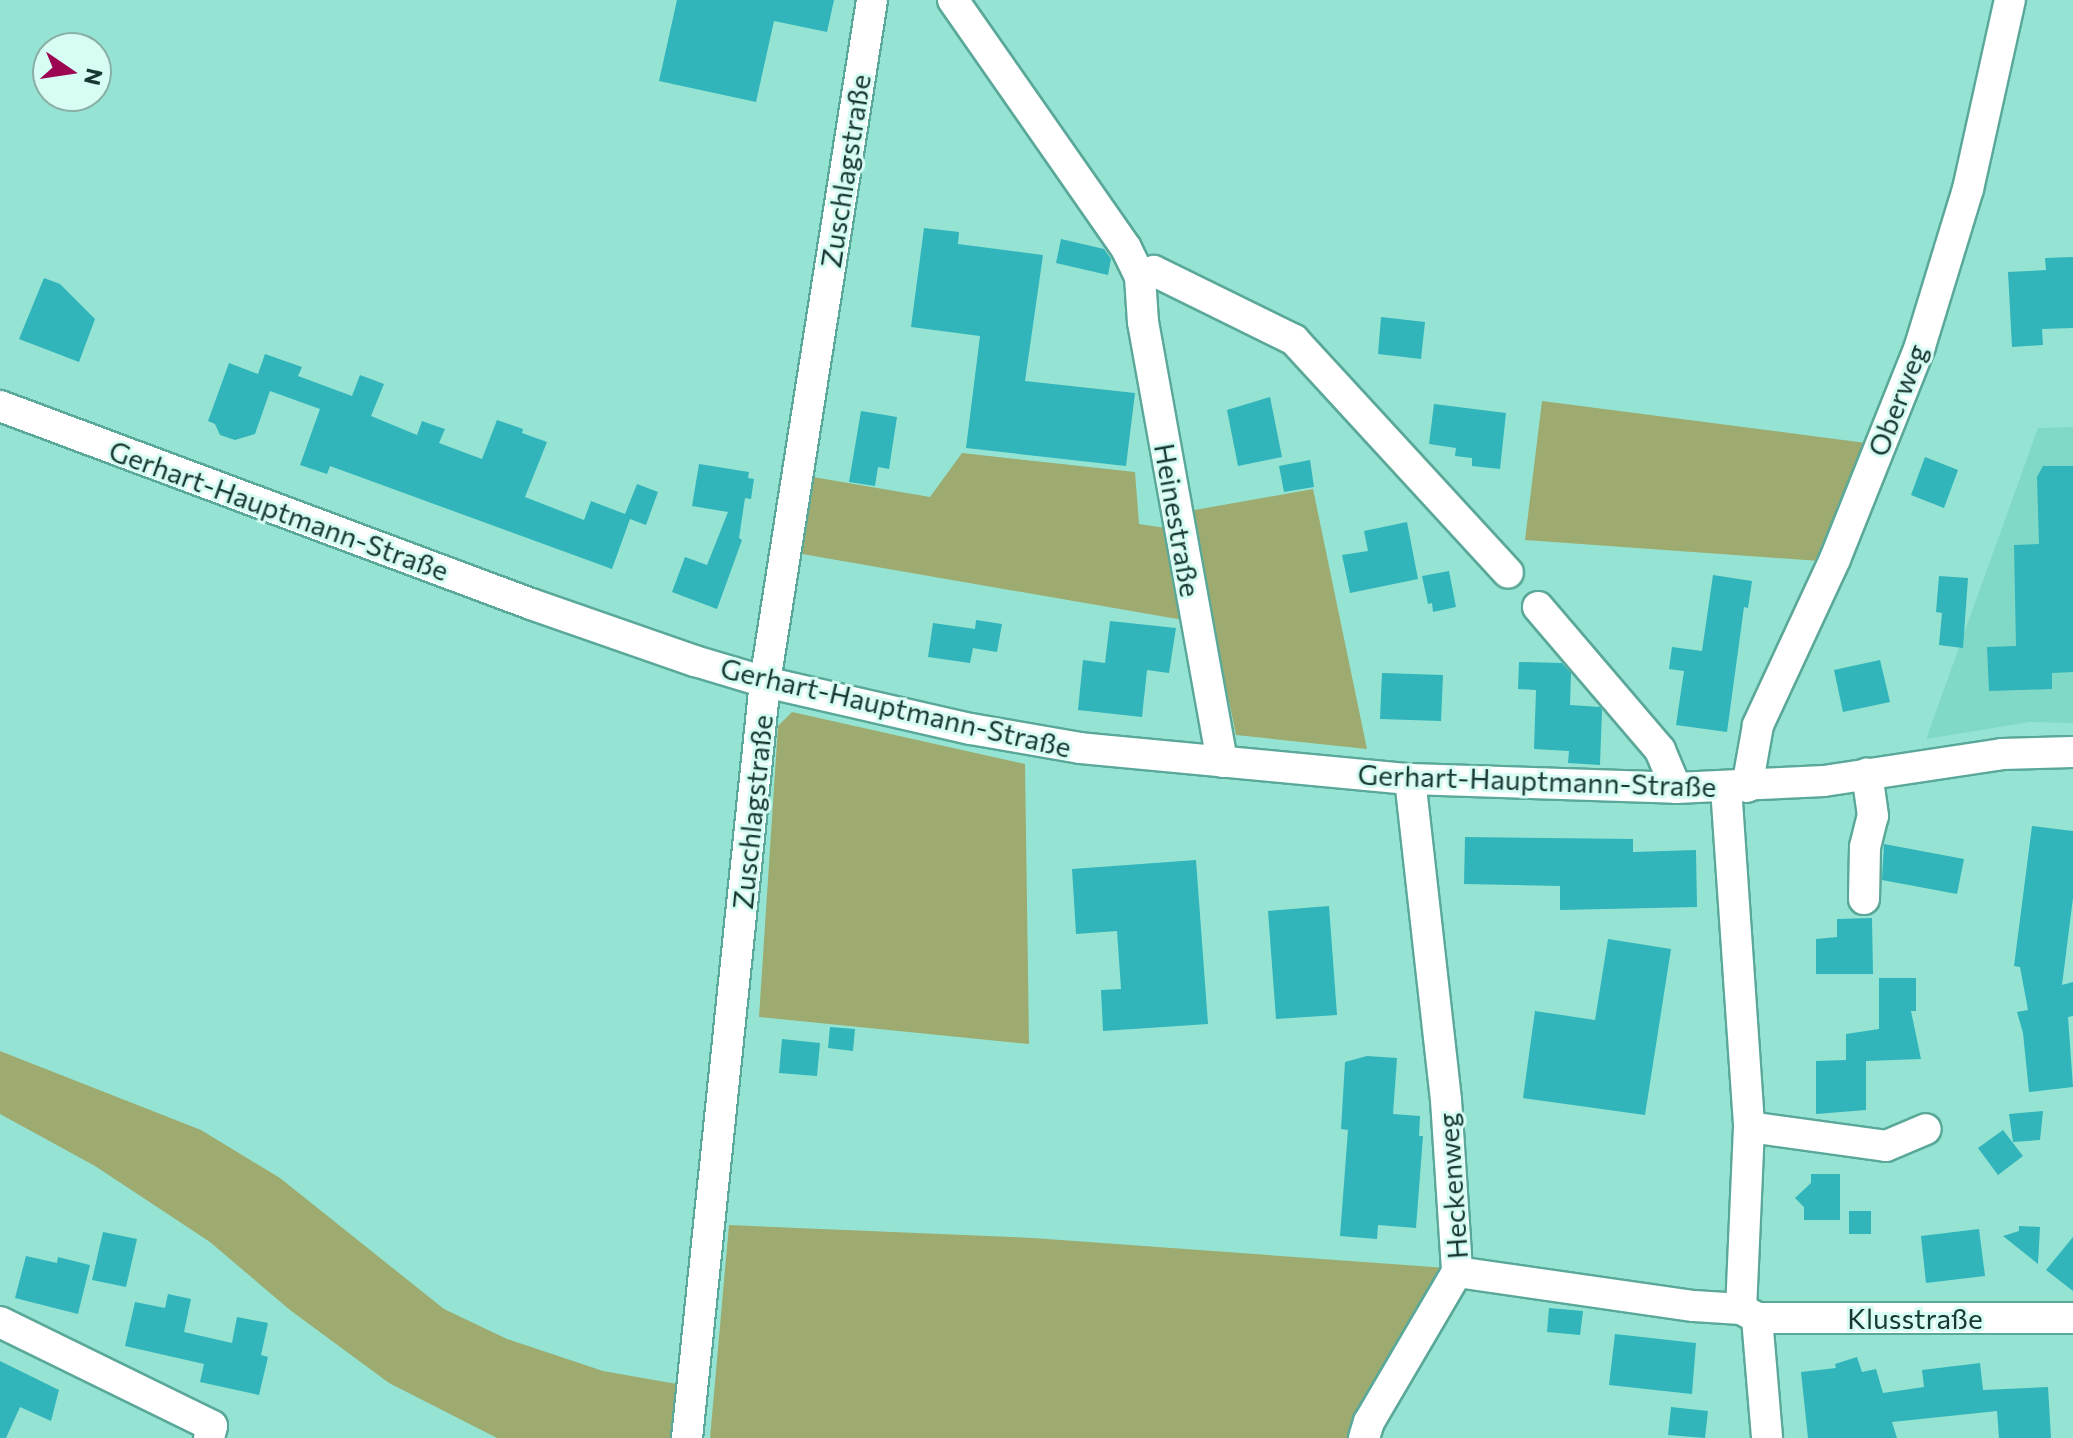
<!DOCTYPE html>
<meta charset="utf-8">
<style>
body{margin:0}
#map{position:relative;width:2073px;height:1438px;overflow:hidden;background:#95e4d3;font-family:Commissioner,sans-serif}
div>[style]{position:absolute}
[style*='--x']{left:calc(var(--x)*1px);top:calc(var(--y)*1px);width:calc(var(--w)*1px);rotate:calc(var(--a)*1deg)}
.built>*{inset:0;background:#80d8c7}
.green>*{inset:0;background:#9dab70}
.building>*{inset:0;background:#31b4ba}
.roads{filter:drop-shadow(2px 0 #5aa899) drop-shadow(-2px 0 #5aa899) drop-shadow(0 2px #5aa899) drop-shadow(0 -2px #5aa899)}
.minor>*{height:30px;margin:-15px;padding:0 15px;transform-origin:15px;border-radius:15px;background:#fff}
span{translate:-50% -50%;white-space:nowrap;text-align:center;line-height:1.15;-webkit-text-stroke:6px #d7fcf3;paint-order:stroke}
.street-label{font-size:28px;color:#173832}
.north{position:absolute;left:32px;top:32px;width:80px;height:80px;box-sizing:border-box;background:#d7fcf3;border:2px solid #8aaea6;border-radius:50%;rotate:103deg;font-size:22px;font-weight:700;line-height:32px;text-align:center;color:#173832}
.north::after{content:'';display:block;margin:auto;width:28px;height:36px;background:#9c0552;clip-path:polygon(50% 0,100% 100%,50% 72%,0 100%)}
</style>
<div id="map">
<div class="built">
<i style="clip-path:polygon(2073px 427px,2073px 723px,2030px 722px,1926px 739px,2038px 428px)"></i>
</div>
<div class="green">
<i style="clip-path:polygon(1542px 401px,1866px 443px,1819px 561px,1525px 540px)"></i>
<i style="clip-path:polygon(962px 453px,1135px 472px,1139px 524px,1172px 529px,1189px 621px,802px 554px,813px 477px,930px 497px)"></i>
<i style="clip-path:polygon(1313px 489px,1367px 749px,1236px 735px,1189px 511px)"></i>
<i style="clip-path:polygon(792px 712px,1025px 764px,1029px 1044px,759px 1017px,778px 726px)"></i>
<i style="clip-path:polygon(0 1051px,201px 1130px,280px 1178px,444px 1309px,507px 1339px,603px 1371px,677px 1384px,671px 1438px,497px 1438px,389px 1383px,290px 1310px,210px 1242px,95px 1166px,0 1114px)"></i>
<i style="clip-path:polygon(729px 1225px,1033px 1238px,1447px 1268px,1357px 1438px,710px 1438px)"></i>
</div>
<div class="building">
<i style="clip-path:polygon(677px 0,834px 0,827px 32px,774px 21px,756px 102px,659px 81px)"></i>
<i style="clip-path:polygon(924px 228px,959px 232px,958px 244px,1043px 255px,1025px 381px,1135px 393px,1126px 466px,966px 448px,980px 336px,911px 327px)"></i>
<i style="clip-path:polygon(1061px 239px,1104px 249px,1111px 259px,1108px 275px,1056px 263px)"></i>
<i style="clip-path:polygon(2073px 257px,2073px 328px,2042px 329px,2043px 345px,2012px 347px,2008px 272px,2046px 270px,2045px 258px)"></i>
<i style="clip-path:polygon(44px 278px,60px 284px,95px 319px,79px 362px,19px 339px)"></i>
<i style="clip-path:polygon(1381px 317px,1425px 322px,1421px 359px,1378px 354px)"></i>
<i style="clip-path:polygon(265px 354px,302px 367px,298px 376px,352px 396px,360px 375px,384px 384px,371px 416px,417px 435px,422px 421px,433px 425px,445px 429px,439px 443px,482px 459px,497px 420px,523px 429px,522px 433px,547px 442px,525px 497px,584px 520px,591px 501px,625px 514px,637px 484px,658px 492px,646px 525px,630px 519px,612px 569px,330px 466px,327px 474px,300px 465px,320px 409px,270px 391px,255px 434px,235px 440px,220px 435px,215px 424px,208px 421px,229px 363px,258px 374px)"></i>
<i style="clip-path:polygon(1270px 397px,1282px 457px,1238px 466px,1227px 410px)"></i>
<i style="clip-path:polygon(1434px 404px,1506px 413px,1500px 469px,1472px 466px,1472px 458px,1455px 456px,1456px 448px,1429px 444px)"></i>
<i style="clip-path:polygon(861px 411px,897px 417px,889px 469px,878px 467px,875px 486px,849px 482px)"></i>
<i style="clip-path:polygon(1925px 457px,1958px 470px,1944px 508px,1911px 495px)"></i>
<i style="clip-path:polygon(1310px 460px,1314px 487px,1284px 492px,1279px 466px)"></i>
<i style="clip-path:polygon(699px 464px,749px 472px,748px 478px,754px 479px,751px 499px,745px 498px,739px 538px,742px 540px,717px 609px,672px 592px,685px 557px,707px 565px,728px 512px,692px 506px)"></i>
<i style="clip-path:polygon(2043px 466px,2073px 466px,2073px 672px,2052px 673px,2052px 689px,1989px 691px,1987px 647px,2016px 646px,2014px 545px,2039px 544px,2037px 477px)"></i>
<i style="clip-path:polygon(1407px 522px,1418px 579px,1350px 593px,1342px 555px,1368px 551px,1364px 531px)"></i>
<i style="clip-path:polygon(1449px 571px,1456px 607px,1433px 612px,1432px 603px,1428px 604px,1422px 576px)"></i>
<i style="clip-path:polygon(1713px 575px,1752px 581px,1748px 608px,1744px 607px,1727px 732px,1676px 725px,1684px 671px,1669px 669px,1672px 647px,1702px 651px)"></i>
<i style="clip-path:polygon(1939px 576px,1968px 578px,1963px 648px,1939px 645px,1942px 613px,1936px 612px)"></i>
<i style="clip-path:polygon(976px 620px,1002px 624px,997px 652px,973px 648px,970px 663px,928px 657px,933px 623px,975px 629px)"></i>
<i style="clip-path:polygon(1110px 621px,1176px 628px,1169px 673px,1147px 670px,1142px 717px,1078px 710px,1083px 660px,1105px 663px)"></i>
<i style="clip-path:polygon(1880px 660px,1890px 702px,1843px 712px,1834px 670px)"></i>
<i style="clip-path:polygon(1519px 662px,1562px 663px,1571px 673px,1570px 705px,1600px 707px,1602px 710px,1600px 765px,1568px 763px,1569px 751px,1534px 749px,1536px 690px,1518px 689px)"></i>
<i style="clip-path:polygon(1382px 673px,1443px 675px,1441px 721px,1380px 719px)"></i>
<i style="clip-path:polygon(2032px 826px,2073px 831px,2073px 898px,2062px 985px,2073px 982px,2073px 1016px,2068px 1017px,2073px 1087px,2029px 1092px,2023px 1033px,2017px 1012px,2028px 1010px,2020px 967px,2014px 966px)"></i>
<i style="clip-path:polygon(1465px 837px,1633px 839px,1633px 852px,1696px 850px,1697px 907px,1560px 910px,1560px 886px,1464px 884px)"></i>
<i style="clip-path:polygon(1884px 844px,1964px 859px,1957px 894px,1882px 880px)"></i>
<i style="clip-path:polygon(1196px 860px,1208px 1024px,1103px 1031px,1101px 990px,1121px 989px,1117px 931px,1076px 934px,1072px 869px)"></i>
<i style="clip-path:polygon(1329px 906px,1337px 1015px,1276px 1019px,1268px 911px)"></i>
<i style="clip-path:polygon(1872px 918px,1873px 974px,1816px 974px,1816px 939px,1837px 937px,1837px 919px)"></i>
<i style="clip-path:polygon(1608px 939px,1671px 949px,1645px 1115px,1523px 1098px,1535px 1011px,1595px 1020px)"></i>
<i style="clip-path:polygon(1879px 978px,1916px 978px,1916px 1011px,1911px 1011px,1921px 1059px,1866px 1061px,1866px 1110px,1816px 1114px,1816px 1061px,1846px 1060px,1846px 1034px,1879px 1029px)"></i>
<i style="clip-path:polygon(830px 1027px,855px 1029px,853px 1051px,828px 1048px)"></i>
<i style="clip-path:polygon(782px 1039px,820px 1043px,817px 1076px,779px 1073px)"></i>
<i style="clip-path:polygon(1367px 1056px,1397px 1058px,1393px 1114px,1420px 1116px,1419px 1136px,1423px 1136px,1416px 1228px,1378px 1225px,1377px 1239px,1340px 1236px,1348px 1130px,1341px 1129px,1345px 1062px)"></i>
<i style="clip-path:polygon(2043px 1111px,2040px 1140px,2013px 1142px,2009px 1114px)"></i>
<i style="clip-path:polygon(2003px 1130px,2023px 1156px,1998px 1175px,1978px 1148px)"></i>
<i style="clip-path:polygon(1811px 1174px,1840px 1174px,1840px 1220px,1804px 1220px,1804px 1207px,1795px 1198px,1811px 1183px)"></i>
<i style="clip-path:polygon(1849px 1211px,1871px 1211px,1871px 1234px,1849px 1234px)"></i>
<i style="clip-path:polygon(2019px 1226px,2040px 1227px,2038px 1264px,2003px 1236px,2019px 1231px)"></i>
<i style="clip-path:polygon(1979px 1229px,1985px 1276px,1926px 1283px,1921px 1236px)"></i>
<i style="clip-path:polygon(103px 1232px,137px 1239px,126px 1287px,92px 1280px)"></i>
<i style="clip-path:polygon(2073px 1237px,2073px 1291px,2046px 1270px)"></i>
<i style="clip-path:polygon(26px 1256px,57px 1263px,58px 1257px,90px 1265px,78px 1314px,15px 1298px)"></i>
<i style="clip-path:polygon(168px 1294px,191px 1299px,184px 1332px,232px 1343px,237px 1317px,268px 1323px,261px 1355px,268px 1357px,259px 1395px,200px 1382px,204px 1364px,125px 1346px,135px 1302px,165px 1308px)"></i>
<i style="clip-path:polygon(1549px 1308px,1583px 1311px,1580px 1335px,1547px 1332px)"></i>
<i style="clip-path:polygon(1615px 1334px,1696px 1343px,1692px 1394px,1609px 1385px)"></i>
<i style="clip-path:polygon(1857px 1357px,1862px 1372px,1876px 1369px,1883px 1393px,1924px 1387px,1922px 1370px,1980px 1363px,1983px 1390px,2048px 1387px,2051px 1438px,1999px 1438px,1997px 1411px,1892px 1422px,1897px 1438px,1808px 1438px,1801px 1372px,1836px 1368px,1835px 1364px)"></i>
<i style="clip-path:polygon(0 1361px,59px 1390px,51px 1421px,20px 1407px,6px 1438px,0 1438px)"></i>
<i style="clip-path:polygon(1671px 1407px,1708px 1411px,1705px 1438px,1668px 1435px)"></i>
</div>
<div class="roads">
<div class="minor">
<i style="--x:953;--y:0;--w:302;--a:55.1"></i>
<i style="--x:1126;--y:248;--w:32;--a:64"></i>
<i style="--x:1140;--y:277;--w:45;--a:86.2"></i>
<i style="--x:1143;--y:322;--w:447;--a:79.8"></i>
<i style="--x:1140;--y:277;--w:15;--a:-23"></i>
<i style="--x:1154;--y:271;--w:156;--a:26.2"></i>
<i style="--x:1294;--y:340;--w:316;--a:47.4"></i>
<i style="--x:0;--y:406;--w:567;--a:20.45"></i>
<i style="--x:531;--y:604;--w:174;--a:19.2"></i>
<i style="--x:695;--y:661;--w:73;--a:16.7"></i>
<i style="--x:765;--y:682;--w:211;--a:12.9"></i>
<i style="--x:971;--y:729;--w:111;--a:9.9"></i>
<i style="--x:1080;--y:748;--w:331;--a:5.4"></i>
<i style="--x:1410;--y:779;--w:266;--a:1.9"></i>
<i style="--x:1676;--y:788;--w:148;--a:-2.7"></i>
<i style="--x:1824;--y:781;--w:180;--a:-8.6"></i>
<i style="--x:2002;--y:754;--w:71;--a:-1.6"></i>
<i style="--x:1538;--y:607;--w:188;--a:49.5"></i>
<i style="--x:1660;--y:750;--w:41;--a:67.2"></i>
<i style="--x:1410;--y:779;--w:323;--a:83.6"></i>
<i style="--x:1446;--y:1100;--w:172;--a:86.3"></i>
<i style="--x:1726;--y:787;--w:341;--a:86.1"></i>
<i style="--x:1749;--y:1127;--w:182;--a:92.5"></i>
<i style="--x:1747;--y:787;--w:63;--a:-79.9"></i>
<i style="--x:1758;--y:725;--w:183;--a:-65.1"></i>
<i style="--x:1835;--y:559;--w:229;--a:-68.2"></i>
<i style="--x:1920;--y:346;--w:164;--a:-73"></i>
<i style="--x:1968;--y:189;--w:194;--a:-77.5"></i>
<i style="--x:1864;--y:899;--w:52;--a:-88.9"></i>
<i style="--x:1865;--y:847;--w:32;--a:-76"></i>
<i style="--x:1873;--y:816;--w:43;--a:-97.9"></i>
<i style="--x:1749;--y:1127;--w:138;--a:7.9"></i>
<i style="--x:1886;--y:1146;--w:43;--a:-23"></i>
<i style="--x:1457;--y:1272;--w:239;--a:8.2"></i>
<i style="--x:1694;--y:1306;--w:47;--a:3.7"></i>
<i style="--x:1741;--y:1309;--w:18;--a:29"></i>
<i style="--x:1757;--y:1318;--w:316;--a:0"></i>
<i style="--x:1757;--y:1318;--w:120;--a:85.2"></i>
<i style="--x:0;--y:1322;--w:236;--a:26.1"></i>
<i style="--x:212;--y:1426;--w:12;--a:104"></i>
<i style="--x:687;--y:1438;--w:760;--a:-84.11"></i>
<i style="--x:765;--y:682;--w:690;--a:-81.08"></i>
<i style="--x:1364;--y:1438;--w:17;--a:-73"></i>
<i style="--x:1369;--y:1422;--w:174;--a:-59.6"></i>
</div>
</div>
<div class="street-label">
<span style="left:845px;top:171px;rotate:-81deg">Zuschlagstraße</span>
<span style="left:1897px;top:400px;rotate:-69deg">Oberweg</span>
<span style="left:279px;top:510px;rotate:20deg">Gerhart-Hauptmann-Straße</span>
<span style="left:1178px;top:520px;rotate:80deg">Heinestraße</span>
<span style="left:896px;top:707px;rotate:13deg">Gerhart-Hauptmann-Straße</span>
<span style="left:1537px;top:780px;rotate:2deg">Gerhart-Hauptmann-Straße</span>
<span style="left:752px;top:812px;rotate:-84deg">Zuschlagstraße</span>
<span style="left:1452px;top:1186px;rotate:-94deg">Heckenweg</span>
<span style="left:1915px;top:1318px">Klusstraße</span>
</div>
<div class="north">N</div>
</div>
